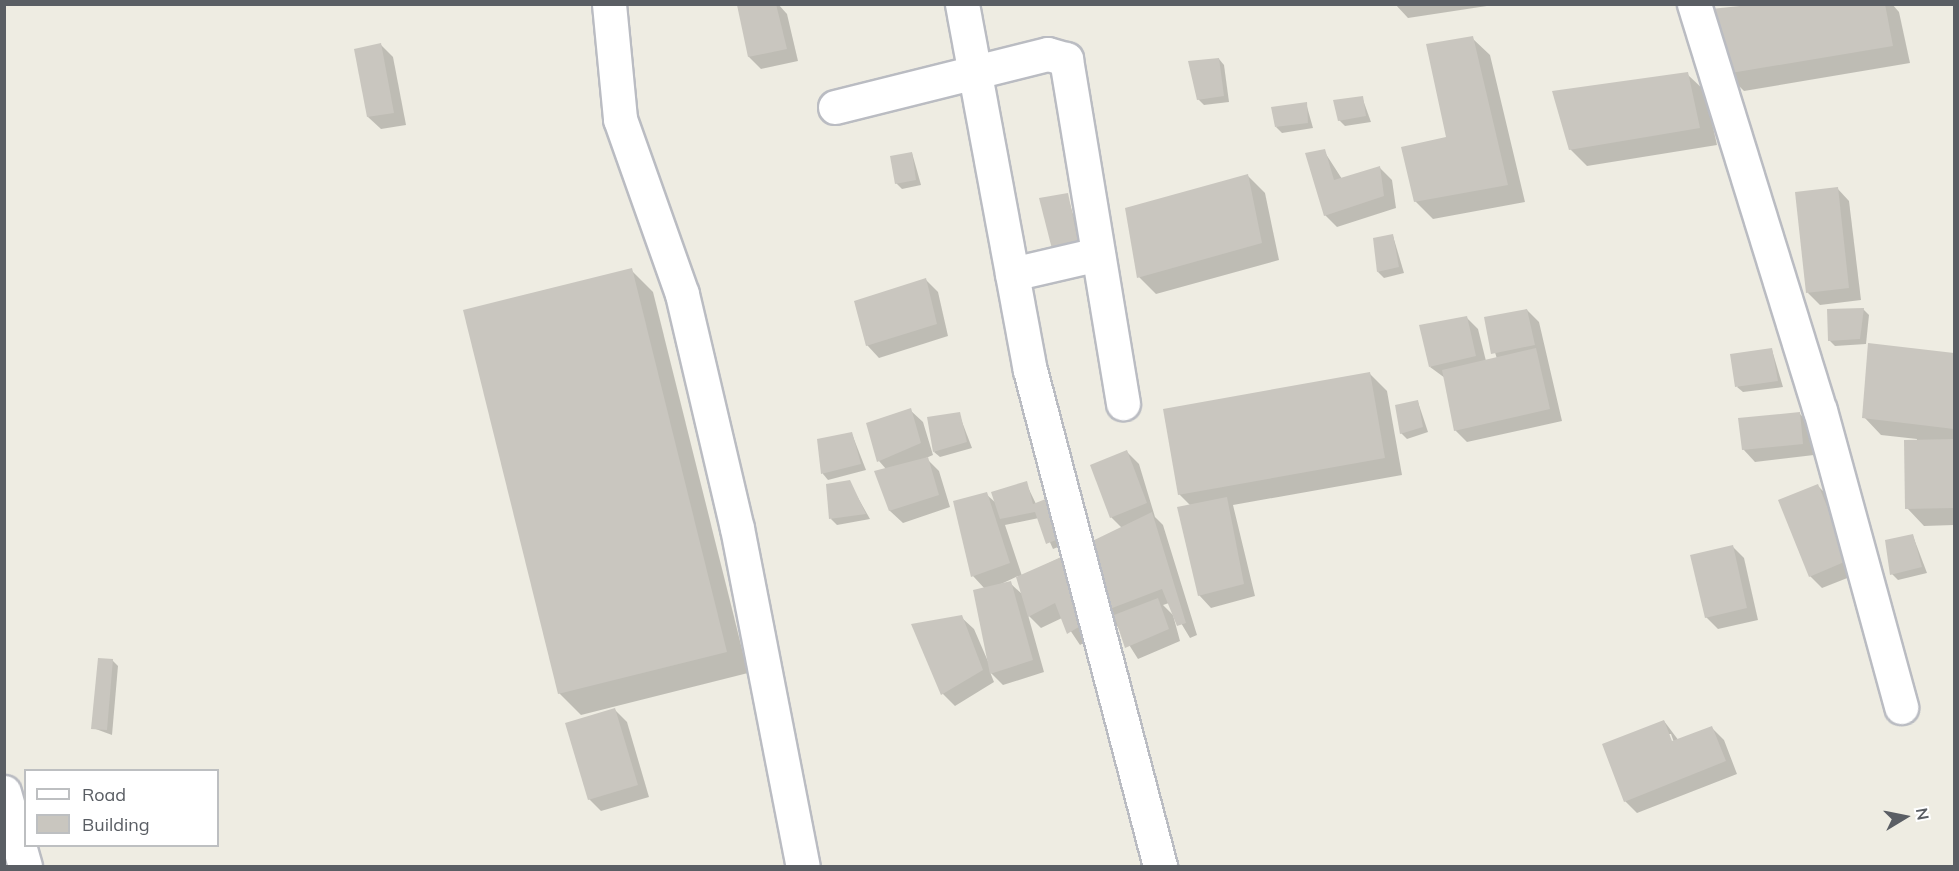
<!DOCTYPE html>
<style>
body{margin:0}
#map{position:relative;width:1959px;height:871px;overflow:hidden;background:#eeece2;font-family:Mulish,sans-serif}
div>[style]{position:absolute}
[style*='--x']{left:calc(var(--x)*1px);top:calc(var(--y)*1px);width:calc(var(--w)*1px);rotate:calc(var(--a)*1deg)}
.shadow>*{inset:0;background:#0003}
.building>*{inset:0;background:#c9c6bf}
.roads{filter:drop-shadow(2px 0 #babcc2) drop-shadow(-2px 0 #babcc2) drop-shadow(0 2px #babcc2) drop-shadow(0 -2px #babcc2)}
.minor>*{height:33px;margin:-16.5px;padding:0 16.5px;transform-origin:16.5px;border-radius:16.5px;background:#fff}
span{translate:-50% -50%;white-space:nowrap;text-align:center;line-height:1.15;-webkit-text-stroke:4.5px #fff;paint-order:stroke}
.frame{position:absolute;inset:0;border:6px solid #5a5e64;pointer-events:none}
.legend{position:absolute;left:24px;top:769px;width:195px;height:78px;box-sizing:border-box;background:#fff;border:2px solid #bdbfc1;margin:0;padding:8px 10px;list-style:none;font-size:18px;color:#5a5e64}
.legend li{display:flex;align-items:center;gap:12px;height:30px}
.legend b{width:30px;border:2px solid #bdbfc1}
.north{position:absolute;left:1875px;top:787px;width:60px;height:60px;-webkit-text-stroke:4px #fff;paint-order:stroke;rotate:80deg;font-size:16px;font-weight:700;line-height:24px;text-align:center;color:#5a5e64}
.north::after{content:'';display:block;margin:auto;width:21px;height:27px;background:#5a5e64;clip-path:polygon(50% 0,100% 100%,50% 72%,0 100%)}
</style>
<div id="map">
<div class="shadow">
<i style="clip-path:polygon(778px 4px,787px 14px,798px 61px,761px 69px,749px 57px,739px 6px)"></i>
<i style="clip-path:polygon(1395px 4px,1500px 4px,1408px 18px)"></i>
<i style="clip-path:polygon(1774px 4px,1892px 4px,1899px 12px,1910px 63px,1744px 91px,1727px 74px)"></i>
<i style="clip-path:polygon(1472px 38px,1490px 55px,1525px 202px,1433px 219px,1415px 201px,1448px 138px)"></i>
<i style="clip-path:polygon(381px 45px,393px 57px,406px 125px,381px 129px,368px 117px)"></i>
<i style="clip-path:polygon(1219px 59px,1224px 65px,1229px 102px,1204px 105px,1198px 99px)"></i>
<i style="clip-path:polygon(1687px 74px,1705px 91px,1717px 145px,1587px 166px,1570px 149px)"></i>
<i style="clip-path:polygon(1362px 97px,1371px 122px,1345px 126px,1339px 120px)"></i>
<i style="clip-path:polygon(1306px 103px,1313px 128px,1282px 133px,1276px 127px)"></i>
<i style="clip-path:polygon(1324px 151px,1342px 179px,1380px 168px,1392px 180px,1396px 208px,1337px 227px,1325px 215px)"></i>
<i style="clip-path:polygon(912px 153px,921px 185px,902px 189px,896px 183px)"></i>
<i style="clip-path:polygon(1247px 175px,1265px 193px,1279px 260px,1156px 294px,1139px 277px)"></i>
<i style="clip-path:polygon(1837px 188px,1849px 201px,1861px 300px,1820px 305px,1808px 293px)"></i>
<i style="clip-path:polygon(1067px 194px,1083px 248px,1053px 249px)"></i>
<i style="clip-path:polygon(1393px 236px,1404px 273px,1384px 278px,1378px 272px)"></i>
<i style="clip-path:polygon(631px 270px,653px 292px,748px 673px,581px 715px,559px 693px)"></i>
<i style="clip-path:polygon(926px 280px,938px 292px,948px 336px,879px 358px,867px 345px)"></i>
<i style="clip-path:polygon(1863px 309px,1869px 315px,1866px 344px,1835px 346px,1829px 340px)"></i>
<i style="clip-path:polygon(1527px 310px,1539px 322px,1562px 421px,1467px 442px,1455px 430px,1445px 378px,1430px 367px,1466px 317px,1478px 329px,1486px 361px,1497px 359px,1485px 319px)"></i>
<i style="clip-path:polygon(1870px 344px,1954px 355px,1954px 525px,1924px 526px,1907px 508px,1917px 439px,1881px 435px,1864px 417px)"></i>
<i style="clip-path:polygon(1772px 350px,1783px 387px,1743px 392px,1737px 387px)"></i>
<i style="clip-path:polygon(1370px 374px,1387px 391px,1402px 475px,1233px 505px,1255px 596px,1211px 608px,1199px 595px,1191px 506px,1179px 494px)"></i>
<i style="clip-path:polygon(1418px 402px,1428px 432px,1407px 439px,1401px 433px)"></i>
<i style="clip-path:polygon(910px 410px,923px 422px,933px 455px,926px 458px,939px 471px,950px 507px,903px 523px,890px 511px,876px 472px,886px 469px,879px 461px)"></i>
<i style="clip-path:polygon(1799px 413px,1811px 425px,1814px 455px,1755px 462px,1743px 449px)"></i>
<i style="clip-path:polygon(959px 414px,972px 448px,940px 457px,934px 452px)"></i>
<i style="clip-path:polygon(852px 434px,866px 470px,828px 480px,823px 474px,819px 441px)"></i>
<i style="clip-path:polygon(evenodd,1127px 452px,1139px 464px,1155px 517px,1163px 525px,1197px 635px,1190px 638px,1169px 603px,1163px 605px,1173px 615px,1180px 641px,1138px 659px,1104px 605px,1113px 626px,1080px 645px,1062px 618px,1041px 628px,1028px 615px,1044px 672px,1003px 685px,990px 672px,994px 682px,955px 706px,943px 694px,914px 625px,961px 617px,974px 629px,990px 666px,985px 589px,973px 576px,986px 494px,997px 504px,1026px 483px,1036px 504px,1083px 537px,1053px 549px,1039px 518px,1005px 525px,1022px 576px,1122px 528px,1111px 517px,1127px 452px,1018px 576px,1023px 595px,1010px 583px,999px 585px,1018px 576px)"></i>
<i style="clip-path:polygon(849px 482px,870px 519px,837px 525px,831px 519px)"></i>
<i style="clip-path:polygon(1818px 486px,1830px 498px,1860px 573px,1822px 588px,1810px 576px)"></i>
<i style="clip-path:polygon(1913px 536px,1927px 573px,1898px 580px,1892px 574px)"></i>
<i style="clip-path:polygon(1732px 546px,1744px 558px,1758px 620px,1718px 629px,1706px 617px)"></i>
<i style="clip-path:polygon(112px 660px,118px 666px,112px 735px,93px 728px)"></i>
<i style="clip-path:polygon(614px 709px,627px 722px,649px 797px,601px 811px,589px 799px)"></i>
<i style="clip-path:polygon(evenodd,1664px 721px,1679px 741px,1712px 728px,1724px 740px,1737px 774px,1637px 813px,1625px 801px,1664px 721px,1668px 734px,1671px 734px,1676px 748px,1674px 749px,1668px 734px)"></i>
</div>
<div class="building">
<i style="clip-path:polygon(776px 4px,787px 49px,748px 57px,737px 5px)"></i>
<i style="clip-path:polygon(1759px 4px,1885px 4px,1893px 46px,1725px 74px,1711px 9px)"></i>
<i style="clip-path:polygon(1473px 36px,1508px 185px,1414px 202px,1401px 147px,1446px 137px,1426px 44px)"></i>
<i style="clip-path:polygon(381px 43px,394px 113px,367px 117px,354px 49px)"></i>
<i style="clip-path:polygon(1219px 58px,1224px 96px,1197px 100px,1188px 61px)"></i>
<i style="clip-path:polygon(1688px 72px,1700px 128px,1569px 150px,1552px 91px)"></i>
<i style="clip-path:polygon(1363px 96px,1366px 116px,1338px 121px,1333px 100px)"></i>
<i style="clip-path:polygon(1307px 102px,1308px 123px,1275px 127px,1271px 107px)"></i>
<i style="clip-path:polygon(1325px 149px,1334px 180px,1380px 166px,1384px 196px,1324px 216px,1305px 153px)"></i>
<i style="clip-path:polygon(912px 152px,916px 180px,895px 184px,890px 156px)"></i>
<i style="clip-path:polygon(1248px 174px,1262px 243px,1137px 278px,1125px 208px)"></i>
<i style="clip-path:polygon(1838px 187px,1849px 288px,1806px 293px,1795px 192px)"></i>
<i style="clip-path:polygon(1068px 193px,1078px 242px,1052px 249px,1039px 198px)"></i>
<i style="clip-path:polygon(1393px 234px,1399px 267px,1377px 272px,1373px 238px)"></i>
<i style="clip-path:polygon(632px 268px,727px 652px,558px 694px,463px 310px)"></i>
<i style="clip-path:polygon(926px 278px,937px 324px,866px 346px,854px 301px)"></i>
<i style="clip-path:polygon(1864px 308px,1860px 339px,1828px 341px,1827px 309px)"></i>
<i style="clip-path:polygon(1527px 309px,1535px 345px,1491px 354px,1484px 317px)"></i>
<i style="clip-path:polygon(1467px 316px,1476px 356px,1429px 367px,1419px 325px)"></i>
<i style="clip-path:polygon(1868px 343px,1954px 353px,1954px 429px,1862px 418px)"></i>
<i style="clip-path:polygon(1536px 348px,1550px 409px,1454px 431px,1442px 370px)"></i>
<i style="clip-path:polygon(1772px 348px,1778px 381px,1735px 387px,1730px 354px)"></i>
<i style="clip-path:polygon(1370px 372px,1385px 458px,1178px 495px,1163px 409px)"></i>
<i style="clip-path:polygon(1418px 400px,1423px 427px,1400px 434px,1395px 405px)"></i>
<i style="clip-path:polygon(911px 408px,921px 443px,877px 462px,866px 423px)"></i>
<i style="clip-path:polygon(960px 412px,967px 442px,933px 452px,927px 417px)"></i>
<i style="clip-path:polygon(1800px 412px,1803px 444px,1742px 450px,1738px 418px)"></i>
<i style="clip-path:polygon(852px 432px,861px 464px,821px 474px,817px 439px)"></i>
<i style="clip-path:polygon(1954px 439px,1954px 508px,1905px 509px,1904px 440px)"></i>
<i style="clip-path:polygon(1127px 450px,1147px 503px,1110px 518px,1090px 465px)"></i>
<i style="clip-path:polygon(928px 457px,939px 495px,889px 511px,874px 471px)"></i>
<i style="clip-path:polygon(850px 480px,866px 514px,829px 519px,826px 484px)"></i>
<i style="clip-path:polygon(1027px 481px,1033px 504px,1066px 491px,1078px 531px,1046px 544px,1035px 512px,1000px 519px,991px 492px)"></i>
<i style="clip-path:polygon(1818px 484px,1849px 560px,1809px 577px,1778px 500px)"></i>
<i style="clip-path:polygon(987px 492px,1010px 563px,971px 577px,953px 501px)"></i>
<i style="clip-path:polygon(1227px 497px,1244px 584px,1198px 596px,1177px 507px)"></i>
<i style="clip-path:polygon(1152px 512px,1186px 623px,1177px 626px,1162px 589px,1107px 610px,1080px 547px)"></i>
<i style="clip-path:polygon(1913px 534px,1922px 567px,1890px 575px,1885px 540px)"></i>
<i style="clip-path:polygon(1733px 545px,1747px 608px,1705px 618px,1690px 555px)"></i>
<i style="clip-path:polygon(1075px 551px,1102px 613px,1067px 634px,1055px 603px,1028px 617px,1016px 577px)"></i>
<i style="clip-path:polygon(1011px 581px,1033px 660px,990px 674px,973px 590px)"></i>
<i style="clip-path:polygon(1158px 598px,1169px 629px,1125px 648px,1114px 615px)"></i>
<i style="clip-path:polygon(962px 615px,983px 670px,941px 695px,911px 624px)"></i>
<i style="clip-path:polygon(98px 658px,113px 659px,107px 730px,91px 729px)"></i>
<i style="clip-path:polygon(615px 708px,638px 785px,588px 800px,565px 723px)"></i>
<i style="clip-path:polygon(1664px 720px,1672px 741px,1712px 726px,1726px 761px,1624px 802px,1602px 744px)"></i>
</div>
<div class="roads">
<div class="minor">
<i style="--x:609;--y:4;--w:116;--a:84.5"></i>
<i style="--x:620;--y:119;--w:186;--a:70.5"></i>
<i style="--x:682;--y:294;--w:240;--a:76.8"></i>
<i style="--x:737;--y:528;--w:344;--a:79"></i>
<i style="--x:962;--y:4;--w:372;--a:79.5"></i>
<i style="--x:1030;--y:370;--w:513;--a:75.31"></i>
<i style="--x:1694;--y:4;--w:425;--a:72.8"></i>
<i style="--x:1820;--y:410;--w:308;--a:74.7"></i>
<i style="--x:835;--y:107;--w:219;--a:-14"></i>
<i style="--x:1048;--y:54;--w:19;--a:16"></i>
<i style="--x:1066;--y:59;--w:349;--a:80.6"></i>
<i style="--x:1012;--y:274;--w:88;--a:-13.1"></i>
<i style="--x:4;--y:792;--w:77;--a:74.2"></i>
</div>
</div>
<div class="frame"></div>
<ul class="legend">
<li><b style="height:8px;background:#fff"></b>Road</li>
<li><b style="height:16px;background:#c9c6bf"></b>Building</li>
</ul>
<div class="north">N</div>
</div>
